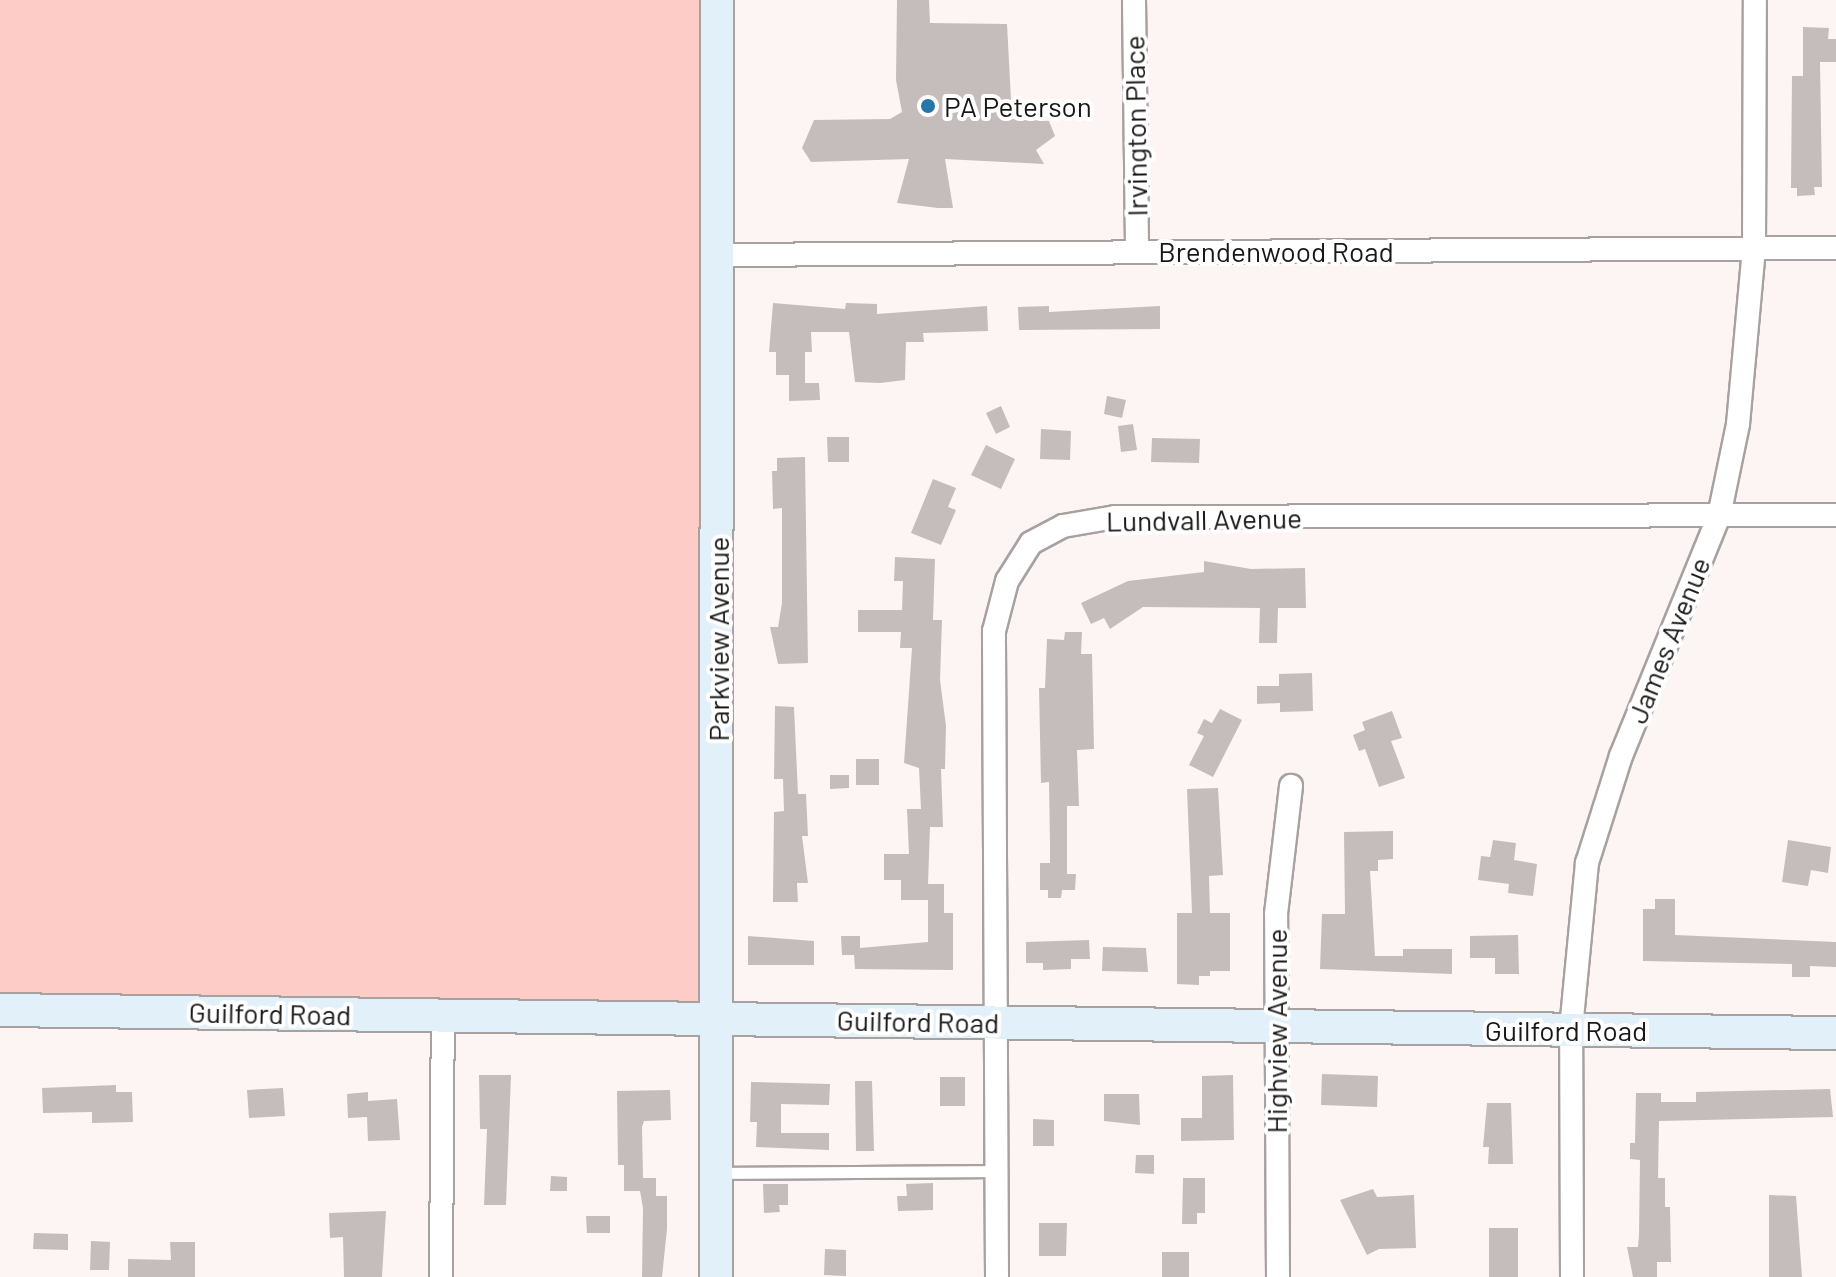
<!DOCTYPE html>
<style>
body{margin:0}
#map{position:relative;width:1836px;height:1277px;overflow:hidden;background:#fdf5f4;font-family:Barlow,sans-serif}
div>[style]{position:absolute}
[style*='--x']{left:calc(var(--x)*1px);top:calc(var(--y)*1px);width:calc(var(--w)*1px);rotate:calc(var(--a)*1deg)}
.green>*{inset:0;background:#feccc7}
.building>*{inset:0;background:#c4bdbc}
.roads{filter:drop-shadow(2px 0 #a7a1a0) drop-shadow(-2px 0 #a7a1a0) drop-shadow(0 2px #a7a1a0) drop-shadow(0 -2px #a7a1a0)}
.lane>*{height:11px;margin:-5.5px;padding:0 5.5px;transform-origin:5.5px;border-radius:5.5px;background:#fff}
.street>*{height:22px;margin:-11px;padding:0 11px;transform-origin:11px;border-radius:11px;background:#fff}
.secondary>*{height:32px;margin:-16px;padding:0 16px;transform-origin:16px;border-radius:16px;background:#e2f0fa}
.dots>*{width:22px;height:22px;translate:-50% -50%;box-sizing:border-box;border:4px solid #fff;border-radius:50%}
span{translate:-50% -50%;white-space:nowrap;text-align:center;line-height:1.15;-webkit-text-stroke:8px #fff;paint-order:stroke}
.poi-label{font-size:28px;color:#191716}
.left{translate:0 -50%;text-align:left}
.street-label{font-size:28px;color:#191716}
</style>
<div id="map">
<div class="green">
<i style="clip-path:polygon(0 0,707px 0,715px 1005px,0 999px)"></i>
</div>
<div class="building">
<i style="clip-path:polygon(897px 0,929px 0,930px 23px,1007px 24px,1012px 119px,1049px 121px,1055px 136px,1036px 150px,1044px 164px,945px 159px,953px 208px,938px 208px,897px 203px,909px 159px,811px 162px,802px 148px,814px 120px,890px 119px,902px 112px,896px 80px)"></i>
<i style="clip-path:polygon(1803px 27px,1829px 28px,1828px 39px,1836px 39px,1836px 62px,1820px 62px,1822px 187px,1814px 187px,1815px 195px,1797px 196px,1797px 188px,1791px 188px,1792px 76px,1803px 76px)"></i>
<i style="clip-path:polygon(773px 303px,845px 309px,846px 303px,877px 304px,877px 314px,987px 306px,988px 331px,923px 333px,924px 342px,906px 342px,905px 380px,880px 383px,855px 382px,849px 332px,811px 332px,812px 352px,805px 352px,805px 383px,819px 383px,820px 400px,789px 401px,789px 375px,776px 375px,776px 352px,769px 352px)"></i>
<i style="clip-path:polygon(1049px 306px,1049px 312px,1160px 306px,1160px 329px,1019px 330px,1018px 307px)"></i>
<i style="clip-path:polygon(1107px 396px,1126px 400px,1122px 418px,1104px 414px)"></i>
<i style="clip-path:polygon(1001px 406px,1010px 427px,996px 434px,986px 413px)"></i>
<i style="clip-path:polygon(1133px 424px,1137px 450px,1121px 452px,1118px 426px)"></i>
<i style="clip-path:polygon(1041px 429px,1071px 431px,1070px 460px,1040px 459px)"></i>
<i style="clip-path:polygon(827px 437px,849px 437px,849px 462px,828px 462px)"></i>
<i style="clip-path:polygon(1152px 438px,1200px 439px,1199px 463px,1151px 462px)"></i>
<i style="clip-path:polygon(986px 445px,1015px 459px,1001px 489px,971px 475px)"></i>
<i style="clip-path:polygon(805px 457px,808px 663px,778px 664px,770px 627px,778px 627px,782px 603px,782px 508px,773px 509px,772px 471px,777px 471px,777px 458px)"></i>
<i style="clip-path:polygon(933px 479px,956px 488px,948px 507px,956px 510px,941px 545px,911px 533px)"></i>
<i style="clip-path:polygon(895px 557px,935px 559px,933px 620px,942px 620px,940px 680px,946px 726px,945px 769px,941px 769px,943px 827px,930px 827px,928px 884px,944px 884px,944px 913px,953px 913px,953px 970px,855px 969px,854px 955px,842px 955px,841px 936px,860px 936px,860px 948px,928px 942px,928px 900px,901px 900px,901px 880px,884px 880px,884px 854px,909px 854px,907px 809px,921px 809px,919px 768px,904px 763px,912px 648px,900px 648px,901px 632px,858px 632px,858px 610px,902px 610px,903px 581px,894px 581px)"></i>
<i style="clip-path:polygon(1204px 561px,1251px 569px,1305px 568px,1306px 608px,1278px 608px,1277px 643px,1259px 643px,1260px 608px,1143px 607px,1110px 629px,1104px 618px,1091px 624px,1081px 603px,1128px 581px,1204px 572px)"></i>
<i style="clip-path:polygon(1065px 632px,1082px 632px,1081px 654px,1092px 654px,1094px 749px,1077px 750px,1079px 806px,1067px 806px,1067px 874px,1076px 874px,1075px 890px,1062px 890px,1061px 898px,1048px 898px,1048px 890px,1040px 890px,1040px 863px,1050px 863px,1050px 844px,1049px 782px,1041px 783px,1039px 688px,1045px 688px,1047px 639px,1064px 640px)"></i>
<i style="clip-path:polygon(1312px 673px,1313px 711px,1280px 712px,1280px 703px,1257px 704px,1257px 686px,1279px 686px,1279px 674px)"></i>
<i style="clip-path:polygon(775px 706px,794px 707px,798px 794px,806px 794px,808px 836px,802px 836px,808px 883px,797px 883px,798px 902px,773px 902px,774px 812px,784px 811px,783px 779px,774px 779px)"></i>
<i style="clip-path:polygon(1220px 709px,1242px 720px,1213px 777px,1189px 765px,1204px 736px,1197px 733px,1204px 719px,1212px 723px)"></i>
<i style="clip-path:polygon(1392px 711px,1402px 738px,1391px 741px,1405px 778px,1379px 787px,1365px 749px,1359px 751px,1353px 735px,1365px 730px,1362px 722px)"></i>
<i style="clip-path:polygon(856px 759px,879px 759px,879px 785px,856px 785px)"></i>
<i style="clip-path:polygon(830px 775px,849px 775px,849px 788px,830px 789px)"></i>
<i style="clip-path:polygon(1218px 788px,1223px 875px,1209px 876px,1210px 913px,1230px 913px,1230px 971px,1210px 971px,1210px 976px,1199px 976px,1199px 985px,1177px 984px,1177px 913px,1192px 913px,1187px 789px)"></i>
<i style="clip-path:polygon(1393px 831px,1393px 859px,1378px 860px,1378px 871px,1370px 871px,1375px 956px,1403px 956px,1403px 949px,1452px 949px,1452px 974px,1320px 969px,1322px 914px,1345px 914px,1344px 832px)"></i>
<i style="clip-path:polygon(1493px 840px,1516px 843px,1514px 860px,1537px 864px,1533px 896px,1508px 893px,1509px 884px,1478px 880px,1481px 856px,1490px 857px)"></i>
<i style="clip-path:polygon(1788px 840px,1831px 847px,1828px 873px,1811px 870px,1808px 886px,1782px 882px)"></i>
<i style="clip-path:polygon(1655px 899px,1675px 899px,1675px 935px,1836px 942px,1836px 967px,1810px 966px,1810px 977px,1792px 977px,1792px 964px,1643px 961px,1643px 909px,1655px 909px)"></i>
<i style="clip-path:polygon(1518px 935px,1519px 974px,1495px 974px,1495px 958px,1470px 958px,1470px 936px)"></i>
<i style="clip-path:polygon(748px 936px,814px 941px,814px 965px,748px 965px)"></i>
<i style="clip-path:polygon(1089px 940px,1090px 959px,1071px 959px,1071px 969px,1043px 970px,1043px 963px,1026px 963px,1026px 942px)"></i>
<i style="clip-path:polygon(1103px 947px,1146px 948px,1148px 972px,1102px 971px)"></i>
<i style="clip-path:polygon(1322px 1074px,1378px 1076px,1377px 1107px,1321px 1105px)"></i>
<i style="clip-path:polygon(479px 1075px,511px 1075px,506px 1205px,484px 1205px,487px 1129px,480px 1129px)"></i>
<i style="clip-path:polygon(1233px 1075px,1234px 1140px,1181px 1141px,1181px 1118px,1202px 1118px,1202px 1076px)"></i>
<i style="clip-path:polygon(940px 1077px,965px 1077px,965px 1106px,940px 1106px)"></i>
<i style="clip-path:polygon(855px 1081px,872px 1081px,874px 1151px,856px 1151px)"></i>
<i style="clip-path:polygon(751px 1082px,830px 1084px,829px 1105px,781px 1104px,781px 1133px,829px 1133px,829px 1150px,756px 1147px,757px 1122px,750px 1122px)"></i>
<i style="clip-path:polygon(116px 1085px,116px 1092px,132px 1092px,133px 1122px,92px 1123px,92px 1112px,43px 1113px,42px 1088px)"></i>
<i style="clip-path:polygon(283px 1088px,285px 1116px,249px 1118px,247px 1090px)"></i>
<i style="clip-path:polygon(1830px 1089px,1833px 1117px,1659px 1121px,1658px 1178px,1665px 1178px,1665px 1207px,1670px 1207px,1671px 1262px,1657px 1262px,1657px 1277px,1633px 1277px,1627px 1247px,1638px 1247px,1639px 1235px,1640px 1160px,1630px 1159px,1630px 1143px,1635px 1143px,1636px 1093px,1661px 1093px,1661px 1102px,1696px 1102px,1696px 1092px)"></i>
<i style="clip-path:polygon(670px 1090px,671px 1120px,644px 1121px,642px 1127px,643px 1178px,656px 1178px,656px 1196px,667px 1196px,667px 1229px,662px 1277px,642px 1277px,643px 1208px,640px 1191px,624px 1191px,624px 1165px,618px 1165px,617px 1091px)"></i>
<i style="clip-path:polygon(368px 1092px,368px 1101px,397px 1099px,400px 1140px,368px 1141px,367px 1117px,348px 1118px,347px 1094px)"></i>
<i style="clip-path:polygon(1104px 1094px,1139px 1094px,1140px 1125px,1104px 1121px)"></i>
<i style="clip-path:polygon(1487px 1103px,1511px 1103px,1513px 1164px,1488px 1164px,1489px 1147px,1483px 1147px)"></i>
<i style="clip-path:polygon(1033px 1119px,1054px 1120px,1054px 1146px,1033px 1146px)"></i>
<i style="clip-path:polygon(1136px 1155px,1154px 1155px,1154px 1174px,1135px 1173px)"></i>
<i style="clip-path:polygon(551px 1176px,567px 1177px,567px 1191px,550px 1191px)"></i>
<i style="clip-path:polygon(1183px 1178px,1205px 1178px,1205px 1213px,1197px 1213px,1197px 1224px,1182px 1224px)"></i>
<i style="clip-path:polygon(933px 1183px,933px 1210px,898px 1211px,897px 1196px,907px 1196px,906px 1184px)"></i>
<i style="clip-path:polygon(763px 1184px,788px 1184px,788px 1205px,779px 1205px,780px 1212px,764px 1213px)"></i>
<i style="clip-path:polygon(1373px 1189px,1377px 1197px,1414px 1195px,1416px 1248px,1379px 1249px,1367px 1255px,1340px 1200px)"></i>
<i style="clip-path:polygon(1769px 1195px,1796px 1196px,1802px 1277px,1769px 1277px)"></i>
<i style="clip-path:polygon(386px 1211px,382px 1277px,344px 1277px,343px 1237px,330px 1238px,329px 1213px)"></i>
<i style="clip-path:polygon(586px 1216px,610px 1216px,610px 1233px,587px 1233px)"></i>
<i style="clip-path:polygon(1039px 1223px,1067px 1223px,1066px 1256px,1039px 1256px)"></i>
<i style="clip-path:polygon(1489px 1228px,1518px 1228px,1518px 1277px,1489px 1277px)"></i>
<i style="clip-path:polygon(34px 1233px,68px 1234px,68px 1250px,33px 1249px)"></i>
<i style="clip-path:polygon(91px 1241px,110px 1242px,109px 1270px,90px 1270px)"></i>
<i style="clip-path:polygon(170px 1242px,195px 1242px,195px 1277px,128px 1277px,128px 1259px,171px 1260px)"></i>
<i style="clip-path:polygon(825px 1249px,846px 1250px,846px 1276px,824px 1275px)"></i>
<i style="clip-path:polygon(1162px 1252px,1189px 1252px,1189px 1277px,1162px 1277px)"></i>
</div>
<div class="roads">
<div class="lane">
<i style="--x:717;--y:1173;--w:279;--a:-0.4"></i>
</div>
<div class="street">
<i style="--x:1134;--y:0;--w:252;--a:89.3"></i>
<i style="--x:717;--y:255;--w:1119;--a:-0.36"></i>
<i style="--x:441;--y:1277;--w:262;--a:-89.6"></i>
<i style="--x:997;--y:1277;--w:646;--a:-90.27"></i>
<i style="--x:994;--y:631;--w:52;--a:-75.4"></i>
<i style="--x:1007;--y:581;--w:45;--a:-57.7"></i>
<i style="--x:1031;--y:543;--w:36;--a:-28"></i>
<i style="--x:1063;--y:526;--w:53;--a:-9.8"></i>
<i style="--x:1115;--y:517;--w:721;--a:-0.16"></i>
<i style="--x:1278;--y:1277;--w:363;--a:-90.3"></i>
<i style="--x:1276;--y:914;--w:129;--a:-83.3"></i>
<i style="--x:1572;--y:1277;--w:248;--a:-90.2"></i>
<i style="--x:1571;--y:1029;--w:167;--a:-84.5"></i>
<i style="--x:1587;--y:863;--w:112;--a:-72.4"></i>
<i style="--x:1621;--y:756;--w:259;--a:-67.8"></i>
<i style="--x:1719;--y:516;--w:94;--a:-78.3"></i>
<i style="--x:1738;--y:424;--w:177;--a:-84.8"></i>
<i style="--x:1754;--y:248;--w:248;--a:-89.8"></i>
</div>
<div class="secondary">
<i style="--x:0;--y:1010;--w:1836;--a:0.72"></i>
<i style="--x:716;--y:1277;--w:1277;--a:-89.96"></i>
</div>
</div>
<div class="dots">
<i style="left:928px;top:106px;background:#2477a8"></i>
</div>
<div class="poi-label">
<span class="left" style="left:944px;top:106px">PA Peterson</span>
</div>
<div class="street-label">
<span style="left:1135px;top:126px;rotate:-91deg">Irvington Place</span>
<span style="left:1276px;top:251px">Brendenwood Road</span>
<span style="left:1204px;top:519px;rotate:-1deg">Lundvall Avenue</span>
<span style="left:718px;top:639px;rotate:-90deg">Parkview Avenue</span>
<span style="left:1668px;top:640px;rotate:-68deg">James Avenue</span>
<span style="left:270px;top:1013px;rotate:1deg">Guilford Road</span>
<span style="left:918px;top:1021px;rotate:1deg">Guilford Road</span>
<span style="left:1566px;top:1030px">Guilford Road</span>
<span style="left:1276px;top:1031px;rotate:-90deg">Highview Avenue</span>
</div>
</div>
